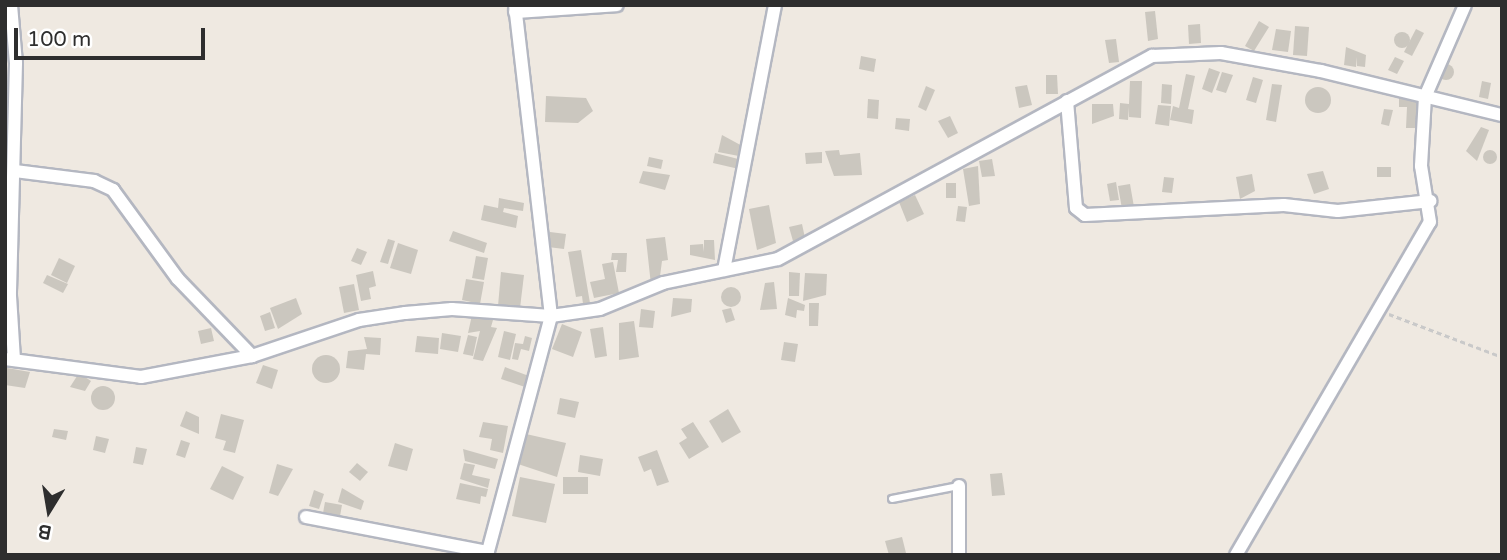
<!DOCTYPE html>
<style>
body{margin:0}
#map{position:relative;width:1507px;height:560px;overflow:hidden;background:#efe9e1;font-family:"Varela Round",sans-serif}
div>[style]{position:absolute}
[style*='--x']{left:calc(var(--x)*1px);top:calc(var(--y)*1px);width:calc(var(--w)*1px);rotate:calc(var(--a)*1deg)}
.building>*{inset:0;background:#cbc7bf}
.round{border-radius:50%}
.path>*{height:2.5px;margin-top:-1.25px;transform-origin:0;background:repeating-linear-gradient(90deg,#c9c9c9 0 5px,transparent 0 8.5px)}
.roads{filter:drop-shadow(2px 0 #b4b7c1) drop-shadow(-2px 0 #b4b7c1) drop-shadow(0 2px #b4b7c1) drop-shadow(0 -2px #b4b7c1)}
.service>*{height:6px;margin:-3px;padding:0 3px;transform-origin:3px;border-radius:3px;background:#fff}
.minor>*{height:12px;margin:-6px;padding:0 6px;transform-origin:6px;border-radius:6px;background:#fff}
span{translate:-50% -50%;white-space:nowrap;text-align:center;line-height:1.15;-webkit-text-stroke:5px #fff;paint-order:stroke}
.frame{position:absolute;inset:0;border:7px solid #2e2e2e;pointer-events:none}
.north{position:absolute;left:14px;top:476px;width:70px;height:70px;-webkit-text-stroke:5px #fff;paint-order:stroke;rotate:191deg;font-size:19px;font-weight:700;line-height:28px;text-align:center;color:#2e2e2e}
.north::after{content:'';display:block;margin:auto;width:24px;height:32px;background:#2e2e2e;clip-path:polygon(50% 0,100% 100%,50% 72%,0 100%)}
.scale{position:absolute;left:14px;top:28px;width:191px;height:32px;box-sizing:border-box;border:4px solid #2e2e2e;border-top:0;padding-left:9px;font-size:21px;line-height:24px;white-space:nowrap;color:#2e2e2e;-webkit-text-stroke:5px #fff;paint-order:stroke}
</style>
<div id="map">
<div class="building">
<i style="clip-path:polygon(1155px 11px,1158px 39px,1148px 41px,1145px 12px)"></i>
<i style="clip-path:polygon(1259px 21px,1269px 27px,1254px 51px,1245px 46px)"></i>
<i style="clip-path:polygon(1200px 24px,1201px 43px,1189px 44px,1188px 25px)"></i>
<i style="clip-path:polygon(1295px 26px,1309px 27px,1307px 56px,1293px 55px)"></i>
<i style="clip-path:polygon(1276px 29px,1291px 31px,1288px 52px,1272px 50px)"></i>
<i style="clip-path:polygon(1416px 29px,1424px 33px,1412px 56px,1404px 52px)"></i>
<i class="round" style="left:1394px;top:32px;width:16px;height:16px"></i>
<i style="clip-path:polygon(1116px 39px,1119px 62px,1109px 63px,1105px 40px)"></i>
<i style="clip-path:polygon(1346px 47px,1366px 55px,1365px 67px,1357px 66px,1357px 57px,1356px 67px,1344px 65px)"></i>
<i style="clip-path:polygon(861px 56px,876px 59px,874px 72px,859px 69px)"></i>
<i style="clip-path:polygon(1395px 57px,1404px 61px,1397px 74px,1388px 70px)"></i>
<i class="round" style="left:1438px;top:64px;width:16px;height:16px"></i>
<i style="clip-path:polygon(1209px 68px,1220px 72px,1212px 93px,1202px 89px)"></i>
<i style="clip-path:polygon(1222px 72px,1233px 75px,1226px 93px,1216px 90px)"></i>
<i style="clip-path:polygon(1186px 74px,1195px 76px,1188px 109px,1194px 110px,1192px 124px,1170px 120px,1173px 106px,1179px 108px)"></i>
<i style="clip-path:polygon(1046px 75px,1057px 75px,1058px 94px,1046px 94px)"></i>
<i style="clip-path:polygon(1253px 77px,1263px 80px,1256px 103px,1246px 100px)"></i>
<i style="clip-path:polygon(1130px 81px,1142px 81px,1141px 118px,1129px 117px,1129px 107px,1128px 120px,1119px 119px,1120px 103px,1129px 104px)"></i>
<i style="clip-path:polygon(1482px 81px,1491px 83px,1488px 99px,1479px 97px)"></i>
<i style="clip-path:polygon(1162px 84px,1172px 85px,1171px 104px,1161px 103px)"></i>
<i style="clip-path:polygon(1272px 84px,1282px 85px,1276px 122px,1266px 120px)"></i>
<i style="clip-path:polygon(1027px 85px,1032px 105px,1019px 108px,1015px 87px)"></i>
<i style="clip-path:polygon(926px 86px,935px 90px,926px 111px,918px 107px)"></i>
<i class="round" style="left:1305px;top:87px;width:26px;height:26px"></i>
<i style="clip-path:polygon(546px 96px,586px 98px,593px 111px,578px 123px,545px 122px)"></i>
<i style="clip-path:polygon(1399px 97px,1420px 98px,1418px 128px,1406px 128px,1407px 107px,1399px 107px)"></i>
<i style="clip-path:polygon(868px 99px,879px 100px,878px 119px,867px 118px)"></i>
<i style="clip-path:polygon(1092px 104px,1113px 104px,1114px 116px,1092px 124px)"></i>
<i style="clip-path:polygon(1158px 105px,1171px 106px,1169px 126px,1155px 124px)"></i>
<i style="clip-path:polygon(1384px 109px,1393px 110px,1389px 126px,1381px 124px)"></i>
<i style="clip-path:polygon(950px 116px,958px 133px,948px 138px,938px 121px)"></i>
<i style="clip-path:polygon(896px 118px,910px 119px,909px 131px,895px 129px)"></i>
<i style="clip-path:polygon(1481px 127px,1489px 130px,1477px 161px,1466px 151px)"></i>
<i style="clip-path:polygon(722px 135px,746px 148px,744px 157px,718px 152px)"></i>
<i class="round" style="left:1483px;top:150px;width:14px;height:14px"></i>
<i style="clip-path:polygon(839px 150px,840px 155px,860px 153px,862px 175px,834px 176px,825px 151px)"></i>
<i style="clip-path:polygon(822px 152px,822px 163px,806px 164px,805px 153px)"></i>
<i style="clip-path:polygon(715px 153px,742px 160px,739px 169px,713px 163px)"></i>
<i style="clip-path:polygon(649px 157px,663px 160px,661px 169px,647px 166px)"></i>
<i style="clip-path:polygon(992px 159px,995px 176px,982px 177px,979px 161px)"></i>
<i style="clip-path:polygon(978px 166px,980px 204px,969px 206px,963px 169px)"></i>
<i style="clip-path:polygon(1377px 167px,1391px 167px,1391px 177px,1377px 177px)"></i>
<i style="clip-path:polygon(643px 171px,670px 175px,665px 190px,639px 183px)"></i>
<i style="clip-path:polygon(1323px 171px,1329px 189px,1314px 194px,1307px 174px)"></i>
<i style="clip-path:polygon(1252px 174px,1255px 191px,1240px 199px,1236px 177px)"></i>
<i style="clip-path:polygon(1164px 177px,1174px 178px,1172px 193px,1162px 192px)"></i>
<i style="clip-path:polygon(1116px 182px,1119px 200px,1110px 201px,1107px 184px)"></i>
<i style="clip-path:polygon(946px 183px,956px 183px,956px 198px,946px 198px)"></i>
<i style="clip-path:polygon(1130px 184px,1134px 207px,1122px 209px,1118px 186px)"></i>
<i style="clip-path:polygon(915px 195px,924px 214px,907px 222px,899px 202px)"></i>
<i style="clip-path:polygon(499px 198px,524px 203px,523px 211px,504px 208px,503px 212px,518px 216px,516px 228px,481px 220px,484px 205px,498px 208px)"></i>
<i style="clip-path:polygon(769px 205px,776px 243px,757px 250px,749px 209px)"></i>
<i style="clip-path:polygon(958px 206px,967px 207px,965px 222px,956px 221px)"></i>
<i style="clip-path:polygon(802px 224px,805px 238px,793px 241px,789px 227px)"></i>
<i style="clip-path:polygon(453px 231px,487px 243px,484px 253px,449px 241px)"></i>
<i style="clip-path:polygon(550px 232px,566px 234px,564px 249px,548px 247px)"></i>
<i style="clip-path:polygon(665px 237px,668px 260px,662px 261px,659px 284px,651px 285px,646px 239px)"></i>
<i style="clip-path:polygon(388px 239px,395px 241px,388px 264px,380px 262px)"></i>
<i style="clip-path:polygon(704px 240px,714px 240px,715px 260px,690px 255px,690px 245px,703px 244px,704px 252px)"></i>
<i style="clip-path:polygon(398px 243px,418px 250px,411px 274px,390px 268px)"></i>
<i style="clip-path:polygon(357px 248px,367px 252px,361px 265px,351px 261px)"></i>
<i style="clip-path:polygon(581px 250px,590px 303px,583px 304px,582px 296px,576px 297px,568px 252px)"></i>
<i style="clip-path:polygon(612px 253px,627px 253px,626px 272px,616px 272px,618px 260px,611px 260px)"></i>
<i style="clip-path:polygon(476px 256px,488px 258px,484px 280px,472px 278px)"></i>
<i style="clip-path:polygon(59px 258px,75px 266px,67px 283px,51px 275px)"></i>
<i style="clip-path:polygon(613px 262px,619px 293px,594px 298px,590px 282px,605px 279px,602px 264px)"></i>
<i style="clip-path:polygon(373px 271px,376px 286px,369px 288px,371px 299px,361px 301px,356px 275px)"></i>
<i style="clip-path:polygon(501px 272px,524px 275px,520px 308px,498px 306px)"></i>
<i style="clip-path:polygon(789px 272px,800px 273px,799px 296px,789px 296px)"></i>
<i style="clip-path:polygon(805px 273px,827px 274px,826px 295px,803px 301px)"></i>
<i style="clip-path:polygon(47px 275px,68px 284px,63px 293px,43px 283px)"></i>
<i style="clip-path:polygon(466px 279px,484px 282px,480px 304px,462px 300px)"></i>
<i style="clip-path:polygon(774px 282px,777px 309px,760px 310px,765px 283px)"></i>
<i style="clip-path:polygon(354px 284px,359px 310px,344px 313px,339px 287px)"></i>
<i class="round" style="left:721px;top:287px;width:20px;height:20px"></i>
<i style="clip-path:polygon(296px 298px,302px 314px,278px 329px,270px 308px)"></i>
<i style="clip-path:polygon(673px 298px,692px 299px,691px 312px,671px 317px)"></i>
<i style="clip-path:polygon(788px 298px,805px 305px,804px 311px,797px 310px,796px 318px,785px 315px)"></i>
<i style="clip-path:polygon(809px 303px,819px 303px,818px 326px,809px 326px)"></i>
<i style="clip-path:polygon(731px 308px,735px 320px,726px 323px,722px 310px)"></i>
<i style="clip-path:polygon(641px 309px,655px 311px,653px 328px,639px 327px)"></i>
<i style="clip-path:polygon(270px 312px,275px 328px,265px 331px,260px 316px)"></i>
<i style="clip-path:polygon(472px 315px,493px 320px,491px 327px,497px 328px,483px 361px,473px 359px,480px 331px,468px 333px)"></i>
<i style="clip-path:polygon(634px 321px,639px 357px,619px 360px,619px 323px)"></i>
<i style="clip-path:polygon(562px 324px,582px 332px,573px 357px,552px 349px)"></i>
<i style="clip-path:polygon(603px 327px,607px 356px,595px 358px,590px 329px)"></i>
<i style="clip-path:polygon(211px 328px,214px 341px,201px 344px,198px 331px)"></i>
<i style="clip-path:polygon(504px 331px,516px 334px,510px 360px,498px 357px)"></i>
<i style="clip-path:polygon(442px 333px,461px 336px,458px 352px,440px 349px)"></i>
<i style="clip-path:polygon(468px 335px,477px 337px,473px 356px,463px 354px)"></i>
<i style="clip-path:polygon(417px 336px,439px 338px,438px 354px,415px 352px)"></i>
<i style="clip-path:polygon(525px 336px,532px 338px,529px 351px,521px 349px,518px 360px,512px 359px,515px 343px,523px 344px)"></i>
<i style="clip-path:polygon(364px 337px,381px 338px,380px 355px,366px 354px,364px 370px,346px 368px,348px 351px,367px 349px)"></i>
<i style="clip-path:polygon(784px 342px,798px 344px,795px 362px,781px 360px)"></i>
<i class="round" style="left:312px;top:355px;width:28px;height:28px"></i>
<i style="clip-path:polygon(263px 365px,278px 370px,272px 389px,256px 383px)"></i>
<i style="clip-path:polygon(505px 367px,529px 376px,525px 387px,501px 379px)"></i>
<i style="clip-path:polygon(7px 368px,30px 372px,25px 388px,5px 385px)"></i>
<i style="clip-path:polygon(79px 373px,91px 381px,85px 391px,70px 387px)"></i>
<i class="round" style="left:91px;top:386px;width:24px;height:24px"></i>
<i style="clip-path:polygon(560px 398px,579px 402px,575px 418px,557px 414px)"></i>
<i style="clip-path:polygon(728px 409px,741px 432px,722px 443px,709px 421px)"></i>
<i style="clip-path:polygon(186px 411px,199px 417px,199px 434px,180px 426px)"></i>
<i style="clip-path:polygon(221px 414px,244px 420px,235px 453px,223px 450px,226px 441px,215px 438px)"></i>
<i style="clip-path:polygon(483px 422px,508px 426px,503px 453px,490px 450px,492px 439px,479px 437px)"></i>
<i style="clip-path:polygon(693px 422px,709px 447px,689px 459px,679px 443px,687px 438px,681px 429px)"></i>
<i style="clip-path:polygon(54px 429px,68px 431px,66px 440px,52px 437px)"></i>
<i style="clip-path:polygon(526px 434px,566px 443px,557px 477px,518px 464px)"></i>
<i style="clip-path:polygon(96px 436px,109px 439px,105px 453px,93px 450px)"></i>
<i style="clip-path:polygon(181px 440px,190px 443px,185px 458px,176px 455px)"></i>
<i style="clip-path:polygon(395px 443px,413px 449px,407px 471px,388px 466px)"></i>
<i style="clip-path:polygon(136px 447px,147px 449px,143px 465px,133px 463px)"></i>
<i style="clip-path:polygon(463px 449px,498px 459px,495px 469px,465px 461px)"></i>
<i style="clip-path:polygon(657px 450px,669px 482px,657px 486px,651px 469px,644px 472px,638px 457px)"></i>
<i style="clip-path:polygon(580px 455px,603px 459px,600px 476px,578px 472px)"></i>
<i style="clip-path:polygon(357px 463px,368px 472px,360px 481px,349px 472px)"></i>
<i style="clip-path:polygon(464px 463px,475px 465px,472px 475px,490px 479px,488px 488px,460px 479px)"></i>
<i style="clip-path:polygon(277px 464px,293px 469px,278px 496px,269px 493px)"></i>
<i style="clip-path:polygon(222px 466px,244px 477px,233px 500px,210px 489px)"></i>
<i style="clip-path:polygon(1002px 473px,1005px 495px,992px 496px,990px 474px)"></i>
<i style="clip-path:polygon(520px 477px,555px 484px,546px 523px,512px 516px)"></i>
<i style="clip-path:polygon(563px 477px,588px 477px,588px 494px,563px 494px)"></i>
<i style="clip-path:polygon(460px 483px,488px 489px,486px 497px,481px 496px,480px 504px,456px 499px)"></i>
<i style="clip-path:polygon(342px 488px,364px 501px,361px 510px,338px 502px)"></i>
<i style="clip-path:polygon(314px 490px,324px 494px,319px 509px,309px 506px)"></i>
<i style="clip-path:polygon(325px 502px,342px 505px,340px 516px,323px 513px)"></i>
<i style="clip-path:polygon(902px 537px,906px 553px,889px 555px,885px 541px)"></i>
</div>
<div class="path">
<i style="--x:1389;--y:314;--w:121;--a:20.8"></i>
</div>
<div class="roads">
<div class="service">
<i style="--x:892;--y:499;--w:68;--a:-11"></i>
</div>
<div class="minor">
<i style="--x:11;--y:5;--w:58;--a:85.1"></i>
<i style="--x:16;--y:63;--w:233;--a:91.5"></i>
<i style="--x:10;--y:296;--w:64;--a:86.4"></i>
<i style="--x:515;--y:12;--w:102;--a:-3.9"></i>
<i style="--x:1067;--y:101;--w:107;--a:85.2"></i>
<i style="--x:1076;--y:208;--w:11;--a:38"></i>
<i style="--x:1085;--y:215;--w:199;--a:-2.9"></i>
<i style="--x:1284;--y:205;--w:54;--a:6.3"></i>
<i style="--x:1338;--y:211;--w:93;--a:-6.2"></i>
<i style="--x:15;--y:171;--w:80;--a:7.2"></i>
<i style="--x:94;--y:181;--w:21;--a:25"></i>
<i style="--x:113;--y:190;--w:110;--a:53.9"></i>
<i style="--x:178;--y:279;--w:107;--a:46.1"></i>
<i style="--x:724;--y:270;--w:270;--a:-79.1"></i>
<i style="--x:5;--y:359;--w:137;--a:7.5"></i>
<i style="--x:141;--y:377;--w:113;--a:-10.7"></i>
<i style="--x:252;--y:356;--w:113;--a:-18.6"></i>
<i style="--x:359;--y:320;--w:47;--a:-8.7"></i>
<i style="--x:405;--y:313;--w:47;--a:-4.9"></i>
<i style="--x:452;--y:309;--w:99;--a:4"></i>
<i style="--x:551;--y:316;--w:49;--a:-8.1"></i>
<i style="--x:600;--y:309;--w:68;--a:-22.4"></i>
<i style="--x:663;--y:283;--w:117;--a:-11.8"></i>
<i style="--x:778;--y:259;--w:426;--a:-28.5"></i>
<i style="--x:1152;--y:56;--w:69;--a:-2.5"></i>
<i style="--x:1221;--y:53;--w:102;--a:10.2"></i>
<i style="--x:1321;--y:71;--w:186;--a:13.7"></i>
<i style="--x:959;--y:486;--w:69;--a:90"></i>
<i style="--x:306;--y:517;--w:185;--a:10.9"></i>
<i style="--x:487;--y:555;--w:247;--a:-75"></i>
<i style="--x:551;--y:316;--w:313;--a:-96.6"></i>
<i style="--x:1236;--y:555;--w:385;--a:-59.8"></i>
<i style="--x:1430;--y:222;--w:57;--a:-99.1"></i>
<i style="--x:1421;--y:166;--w:69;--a:-86.7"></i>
<i style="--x:1425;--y:97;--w:100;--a:-66.5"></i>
</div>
</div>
<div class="frame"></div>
<div class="north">B</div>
<div class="scale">100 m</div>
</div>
